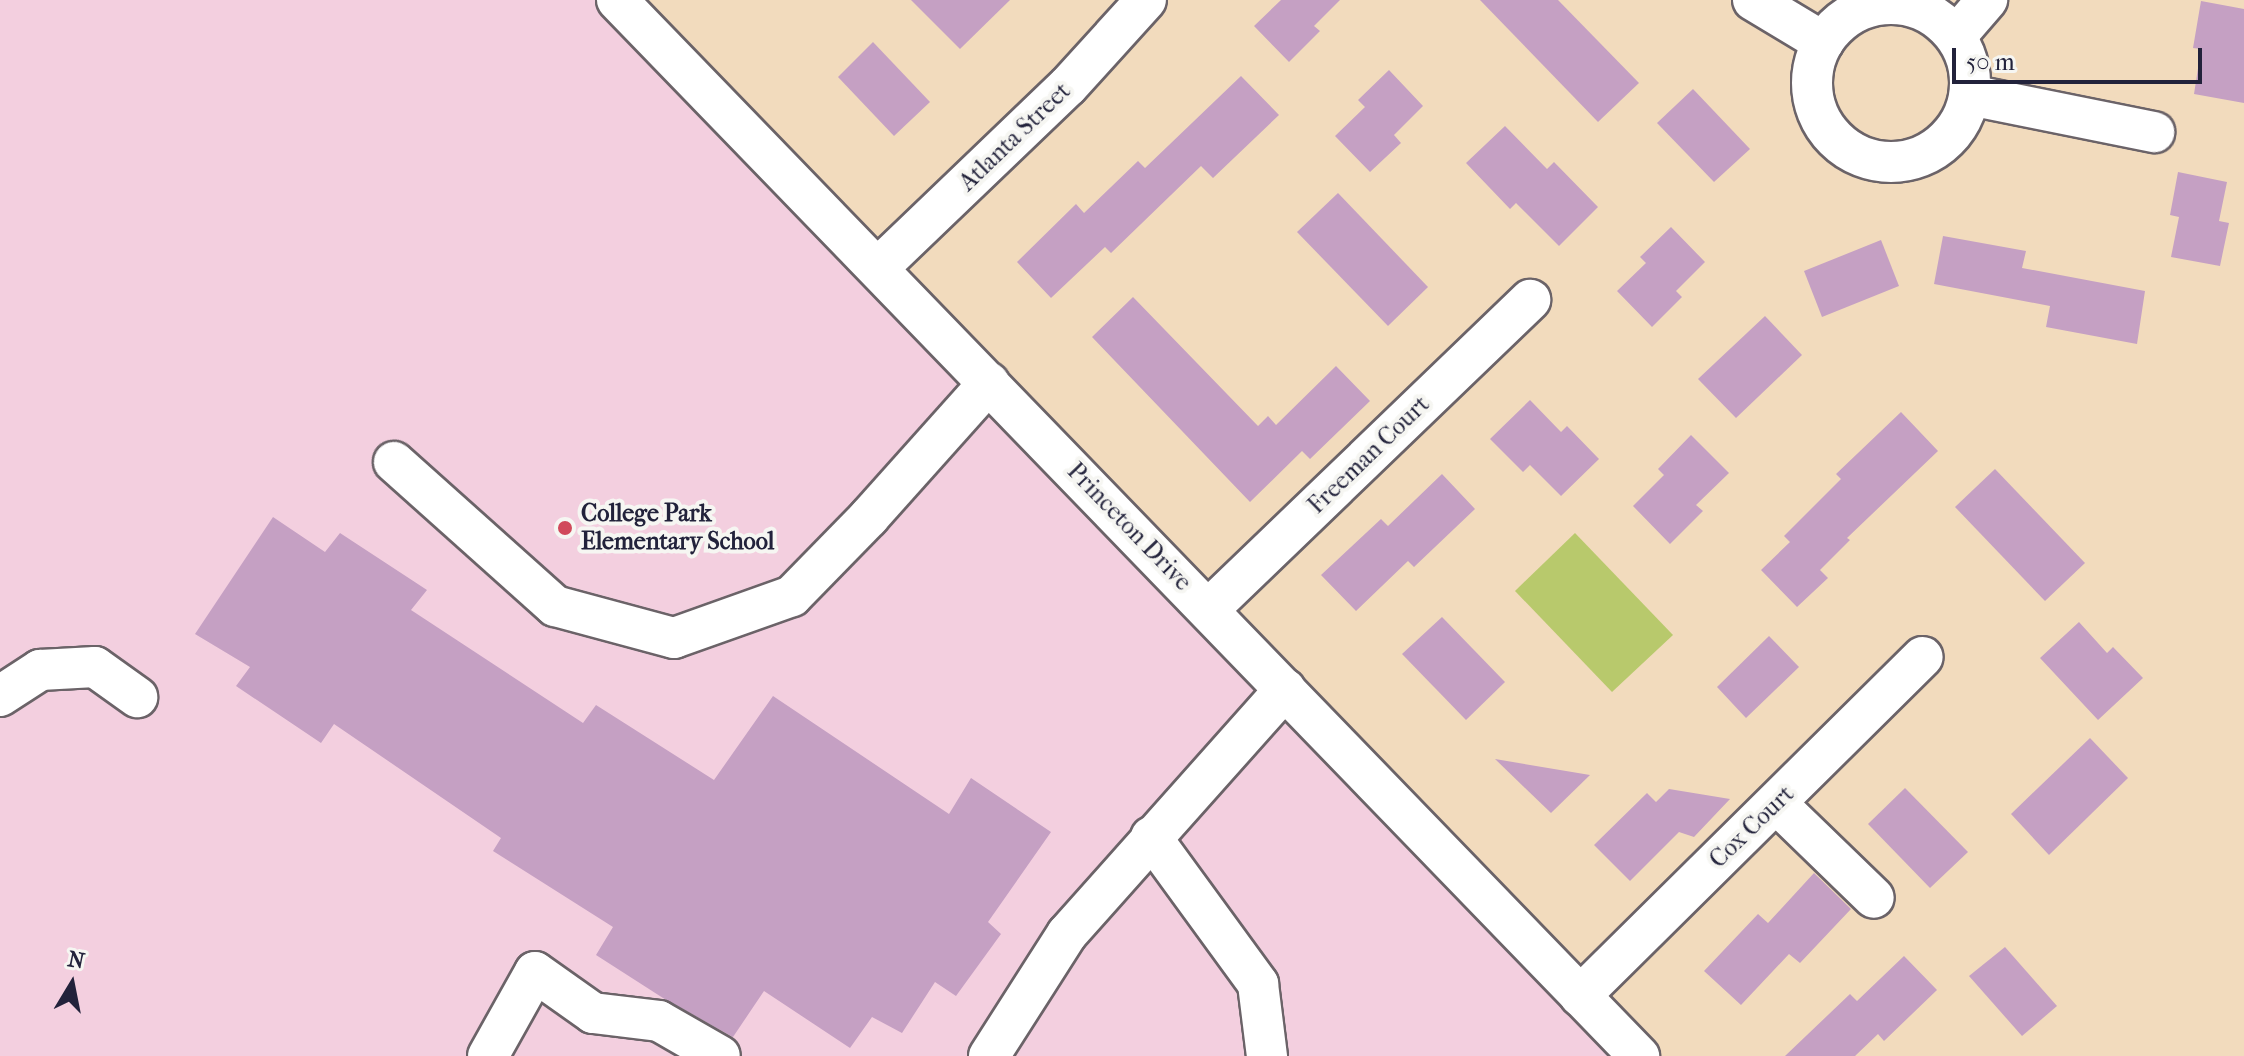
<!DOCTYPE html>
<style>
body{margin:0}
#map{position:relative;width:2244px;height:1056px;overflow:hidden;background:#f2dbbd;font-family:"IM FELL French Canon",serif}
div>[style]{position:absolute}
[style*='--x']{left:calc(var(--x)*1px);top:calc(var(--y)*1px);width:calc(var(--w)*1px);rotate:calc(var(--a)*1deg)}
.built>*{inset:0;background:#f3cfdf}
.green>*{inset:0;background:#b8c96c}
.building>*{inset:0;background:#c5a0c3}
.roads{filter:drop-shadow(2px 0 #6b6368) drop-shadow(-2px 0 #6b6368) drop-shadow(0 2px #6b6368) drop-shadow(0 -2px #6b6368)}
.minor>*{height:40px;margin:-20px;padding:0 20px;transform-origin:20px;border-radius:20px;background:#fff}
.minor>.ring{margin:-20px;padding:0;box-sizing:content-box;background:none;border:40px solid #fff;border-radius:50%}
.dots>*{width:22px;height:22px;translate:-50% -50%;box-sizing:border-box;border:4px solid #f6f6f2;border-radius:50%}
span{translate:-50% -50%;white-space:nowrap;text-align:center;line-height:1.15;-webkit-text-stroke:8px #f6f6f2;paint-order:stroke}
.street-label{font-size:24px;color:#22223b}
.poi-label{font-size:24px;color:#22223b;font-weight:700}
.left{translate:0 -50%;text-align:left}
.north{position:absolute;left:32px;top:944px;width:80px;height:80px;-webkit-text-stroke:6px #f6f6f2;paint-order:stroke;rotate:10deg;font-size:22px;font-weight:700;line-height:32px;text-align:center;color:#22223b}
.north::after{content:'';display:block;margin:auto;width:28px;height:36px;background:#22223b;clip-path:polygon(50% 0,100% 100%,50% 72%,0 100%)}
.scale{position:absolute;left:1952px;top:48px;width:250px;height:36px;box-sizing:border-box;border:4px solid #22223b;border-top:0;padding-left:10px;font-size:24px;line-height:28px;white-space:nowrap;color:#22223b;-webkit-text-stroke:6px #f6f6f2;paint-order:stroke}
</style>
<div id="map">
<div class="built">
<i style="clip-path:polygon(0 0,623px 0,1638px 1056px,0 1056px)"></i>
</div>
<div class="green">
<i style="clip-path:polygon(1575px 533px,1673px 635px,1612px 692px,1515px 591px)"></i>
</div>
<div class="building">
<i style="clip-path:polygon(911px 0,1010px 0,960px 49px)"></i>
<i style="clip-path:polygon(1281px 0,1340px 0,1314px 26px,1320px 31px,1289px 62px,1254px 26px)"></i>
<i style="clip-path:polygon(1480px 0,1558px 0,1639px 83px,1598px 122px)"></i>
<i style="clip-path:polygon(2201px 1px,2244px 9px,2244px 103px,2194px 94px,2201px 49px,2193px 48px)"></i>
<i style="clip-path:polygon(873px 42px,930px 102px,894px 136px,838px 77px)"></i>
<i style="clip-path:polygon(1389px 70px,1423px 106px,1394px 135px,1401px 143px,1370px 172px,1335px 136px,1365px 107px,1358px 100px)"></i>
<i style="clip-path:polygon(1241px 76px,1279px 115px,1213px 178px,1201px 166px,1111px 253px,1105px 247px,1051px 298px,1017px 262px,1076px 204px,1084px 213px,1138px 161px,1145px 168px)"></i>
<i style="clip-path:polygon(1693px 89px,1750px 149px,1714px 182px,1657px 123px)"></i>
<i style="clip-path:polygon(1505px 126px,1547px 169px,1554px 162px,1598px 207px,1559px 246px,1516px 203px,1510px 209px,1466px 163px)"></i>
<i style="clip-path:polygon(2178px 172px,2227px 182px,2219px 221px,2229px 223px,2220px 266px,2171px 257px,2179px 217px,2170px 215px)"></i>
<i style="clip-path:polygon(1338px 193px,1428px 287px,1388px 326px,1297px 232px)"></i>
<i style="clip-path:polygon(1671px 227px,1705px 262px,1676px 291px,1682px 297px,1652px 327px,1617px 291px,1646px 263px,1640px 257px)"></i>
<i style="clip-path:polygon(1943px 236px,2026px 251px,2022px 268px,2145px 291px,2137px 344px,2046px 327px,2050px 306px,1934px 284px)"></i>
<i style="clip-path:polygon(1881px 240px,1899px 286px,1822px 317px,1804px 271px)"></i>
<i style="clip-path:polygon(1133px 297px,1258px 426px,1268px 416px,1276px 425px,1336px 366px,1370px 401px,1310px 459px,1302px 451px,1250px 502px,1092px 337px)"></i>
<i style="clip-path:polygon(1765px 316px,1802px 355px,1736px 418px,1698px 379px)"></i>
<i style="clip-path:polygon(1530px 400px,1561px 432px,1567px 426px,1599px 459px,1561px 496px,1530px 465px,1523px 472px,1490px 439px)"></i>
<i style="clip-path:polygon(1901px 412px,1938px 451px,1847px 538px,1850px 540px,1820px 570px,1828px 578px,1797px 607px,1761px 570px,1790px 542px,1784px 536px,1841px 479px,1836px 474px)"></i>
<i style="clip-path:polygon(1691px 435px,1729px 473px,1696px 505px,1703px 511px,1670px 544px,1633px 506px,1664px 475px,1658px 469px)"></i>
<i style="clip-path:polygon(1995px 469px,2085px 563px,2045px 601px,1955px 507px)"></i>
<i style="clip-path:polygon(1442px 474px,1475px 509px,1414px 567px,1408px 561px,1356px 611px,1321px 575px,1381px 519px,1388px 526px)"></i>
<i style="clip-path:polygon(273px 517px,325px 552px,340px 533px,427px 590px,411px 610px,583px 723px,596px 705px,714px 780px,773px 696px,949px 814px,971px 778px,1051px 832px,988px 922px,1001px 934px,956px 996px,935px 982px,902px 1033px,872px 1017px,850px 1048px,764px 991px,733px 1037px,663px 998px,596px 955px,613px 927px,493px 851px,501px 838px,334px 724px,321px 743px,236px 686px,250px 667px,195px 634px)"></i>
<i style="clip-path:polygon(1442px 617px,1505px 682px,1466px 720px,1402px 654px)"></i>
<i style="clip-path:polygon(2079px 622px,2107px 653px,2113px 647px,2143px 678px,2098px 720px,2040px 658px)"></i>
<i style="clip-path:polygon(1769px 636px,1799px 667px,1746px 718px,1717px 687px)"></i>
<i style="clip-path:polygon(2090px 738px,2128px 778px,2049px 855px,2011px 814px)"></i>
<i style="clip-path:polygon(1495px 759px,1590px 775px,1551px 813px)"></i>
<i style="clip-path:polygon(1905px 788px,1968px 852px,1930px 888px,1868px 824px)"></i>
<i style="clip-path:polygon(1669px 789px,1730px 799px,1694px 837px,1679px 832px,1630px 881px,1594px 845px,1647px 793px,1656px 802px)"></i>
<i style="clip-path:polygon(1814px 873px,1851px 909px,1800px 963px,1789px 954px,1741px 1005px,1704px 971px,1758px 914px,1768px 923px)"></i>
<i style="clip-path:polygon(2005px 947px,2057px 1006px,2022px 1036px,1969px 976px)"></i>
<i style="clip-path:polygon(1904px 956px,1937px 990px,1884px 1041px,1878px 1034px,1855px 1056px,1785px 1056px,1850px 994px,1857px 1001px)"></i>
</div>
<div class="roads">
<div class="minor">
<i style="--x:617;--y:0;--w:1470;--a:45.94"></i>
<i style="--x:1753;--y:0;--w:82;--a:31"></i>
<i class="ring" style="left:1812px;top:4px;width:118px;height:118px"></i>
<i style="--x:1956;--y:36;--w:48;--a:-49.3"></i>
<i style="--x:1970;--y:95;--w:188;--a:11.4"></i>
<i style="--x:878;--y:268;--w:263;--a:-43.8"></i>
<i style="--x:1068;--y:86;--w:116;--a:-47.8"></i>
<i style="--x:394;--y:462;--w:216;--a:41.8"></i>
<i style="--x:555;--y:606;--w:123;--a:15.1"></i>
<i style="--x:674;--y:638;--w:125;--a:-19.6"></i>
<i style="--x:792;--y:596;--w:110;--a:-45.7"></i>
<i style="--x:869;--y:517;--w:180;--a:-48.2"></i>
<i style="--x:1209;--y:609;--w:446;--a:-43.9"></i>
<i style="--x:0;--y:696;--w:48;--a:-33"></i>
<i style="--x:40;--y:670;--w:55;--a:-3.1"></i>
<i style="--x:95;--y:667;--w:52;--a:35.5"></i>
<i style="--x:1776;--y:803;--w:136;--a:44.1"></i>
<i style="--x:1151;--y:837;--w:182;--a:53.9"></i>
<i style="--x:1258;--y:984;--w:73;--a:82.9"></i>
<i style="--x:1580;--y:996;--w:482;--a:-44.7"></i>
<i style="--x:488;--y:1056;--w:96;--a:-60.8"></i>
<i style="--x:535;--y:972;--w:71;--a:35.3"></i>
<i style="--x:593;--y:1013;--w:66;--a:6.9"></i>
<i style="--x:659;--y:1021;--w:70;--a:29.8"></i>
<i style="--x:989;--y:1056;--w:145;--a:-57.4"></i>
<i style="--x:1067;--y:934;--w:328;--a:-48.3"></i>
</div>
</div>
<div class="dots">
<i style="left:565px;top:528px;background:#d1495b"></i>
</div>
<div class="street-label">
<span style="left:1015px;top:137px;rotate:-44deg">Atlanta Street</span>
<span style="left:1369px;top:455px;rotate:-44deg">Freeman Court</span>
<span style="left:1129px;top:527px;rotate:46deg">Princeton Drive</span>
<span style="left:1752px;top:827px;rotate:-44deg">Cox Court</span>
</div>
<div class="poi-label">
<span class="left" style="left:581px;top:528px">College Park<br>Elementary School</span>
</div>
<div class="north">N</div>
<div class="scale">50 m</div>
</div>
